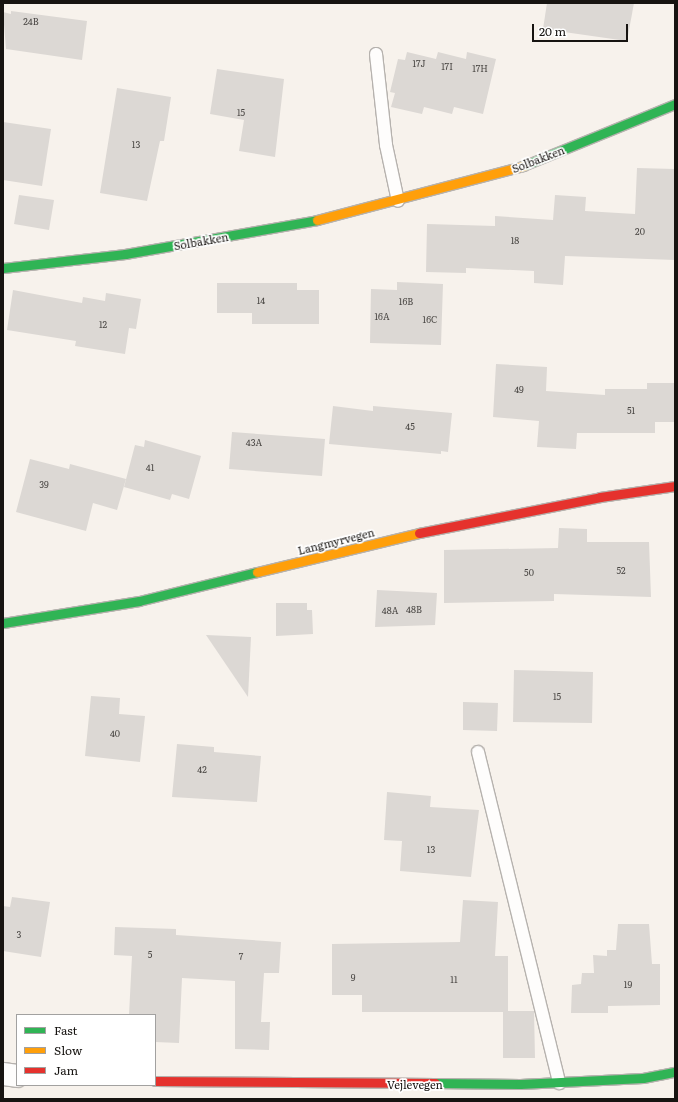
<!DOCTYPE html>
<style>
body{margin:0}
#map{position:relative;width:678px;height:1102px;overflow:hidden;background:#f7f2ec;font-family:Literata,serif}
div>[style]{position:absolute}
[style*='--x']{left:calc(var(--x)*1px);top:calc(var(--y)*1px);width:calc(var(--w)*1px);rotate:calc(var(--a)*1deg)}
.building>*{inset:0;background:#dcd8d4}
.roads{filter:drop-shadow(1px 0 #b6b2ae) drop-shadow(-1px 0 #b6b2ae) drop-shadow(0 1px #b6b2ae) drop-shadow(0 -1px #b6b2ae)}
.lane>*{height:12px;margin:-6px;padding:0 6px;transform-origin:6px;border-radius:6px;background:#fefdfc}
.street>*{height:22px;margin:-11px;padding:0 11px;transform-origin:11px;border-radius:11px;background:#fefdfc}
.fast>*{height:9px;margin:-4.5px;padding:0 4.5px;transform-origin:4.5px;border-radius:4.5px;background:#30b455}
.slow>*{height:9px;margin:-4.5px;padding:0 4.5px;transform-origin:4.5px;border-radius:4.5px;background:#ff9f0a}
.jam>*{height:9px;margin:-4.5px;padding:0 4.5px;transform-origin:4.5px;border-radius:4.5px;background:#e5322d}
span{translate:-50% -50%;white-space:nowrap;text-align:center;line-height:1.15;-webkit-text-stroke:3.5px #fff;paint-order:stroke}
.number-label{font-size:9px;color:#4a4744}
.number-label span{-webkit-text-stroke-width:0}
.street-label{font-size:11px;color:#171411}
.frame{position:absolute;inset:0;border:4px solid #171411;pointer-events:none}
.legend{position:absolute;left:16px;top:1014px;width:140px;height:72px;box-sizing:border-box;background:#fff;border:1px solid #a2a1a0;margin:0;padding:5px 7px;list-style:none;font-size:12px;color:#171411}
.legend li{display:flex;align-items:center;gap:8px;height:20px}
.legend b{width:20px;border:1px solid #a2a1a0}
.scale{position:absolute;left:532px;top:24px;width:96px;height:18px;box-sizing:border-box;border:2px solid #171411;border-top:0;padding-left:5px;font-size:12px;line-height:14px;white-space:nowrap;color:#171411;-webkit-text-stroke:3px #fff;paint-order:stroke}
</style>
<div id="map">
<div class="building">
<i style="clip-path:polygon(547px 3px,634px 3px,627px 41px,543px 29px)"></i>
<i style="clip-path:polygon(11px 11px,87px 21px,82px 60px,6px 49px,3px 12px,11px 14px)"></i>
<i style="clip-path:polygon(407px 52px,436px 59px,438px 52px,466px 59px,467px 52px,496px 59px,483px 114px,454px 107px,452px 114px,424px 107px,422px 114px,391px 107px,395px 93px,390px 92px,398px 59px,405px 60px)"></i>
<i style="clip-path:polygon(217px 69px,284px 79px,275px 157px,239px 151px,244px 120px,210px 114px)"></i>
<i style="clip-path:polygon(117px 88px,171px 97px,164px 141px,160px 141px,147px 201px,100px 193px)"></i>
<i style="clip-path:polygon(3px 122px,51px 129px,42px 186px,3px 180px)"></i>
<i style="clip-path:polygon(637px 168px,675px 169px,675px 260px,565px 256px,563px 285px,534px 283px,534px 271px,466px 268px,466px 273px,426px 272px,427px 224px,495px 226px,495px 216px,553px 220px,555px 195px,586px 197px,585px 211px,635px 214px)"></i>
<i style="clip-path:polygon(19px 195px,54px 200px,49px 230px,14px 224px)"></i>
<i style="clip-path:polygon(397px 282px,443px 284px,441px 345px,370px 343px,371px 289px,397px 290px)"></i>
<i style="clip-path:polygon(217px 283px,297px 283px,297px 290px,319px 290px,319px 324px,252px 324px,252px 313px,217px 313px)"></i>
<i style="clip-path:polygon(13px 290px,82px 303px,83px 297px,105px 301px,106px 293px,141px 299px,136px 329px,129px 328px,125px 354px,75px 346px,76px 341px,7px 330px)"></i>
<i style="clip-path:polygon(496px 364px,547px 367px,546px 391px,605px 395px,605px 389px,647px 389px,647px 383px,674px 383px,674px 422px,655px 422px,655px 433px,577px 433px,576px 449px,537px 447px,539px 421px,493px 417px)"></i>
<i style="clip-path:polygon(333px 406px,373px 411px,373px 406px,452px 413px,448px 452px,441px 451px,441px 454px,329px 444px)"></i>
<i style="clip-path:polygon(232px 432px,325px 439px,322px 476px,229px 469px)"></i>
<i style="clip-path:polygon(145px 440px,201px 456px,189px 499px,172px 494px,170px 500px,124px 487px,135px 445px,144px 447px)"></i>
<i style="clip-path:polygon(30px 459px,69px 469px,70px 464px,126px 479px,117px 510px,93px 503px,86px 531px,16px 512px)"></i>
<i style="clip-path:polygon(559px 528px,587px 529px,587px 542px,649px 542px,651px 597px,554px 594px,554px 601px,444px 603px,444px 550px,558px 548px)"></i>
<i style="clip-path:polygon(377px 590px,437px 593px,435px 625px,375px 627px)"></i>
<i style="clip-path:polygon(276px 603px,307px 603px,307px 610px,312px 610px,313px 634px,276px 636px)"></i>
<i style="clip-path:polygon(206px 635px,251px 637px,248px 697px)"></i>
<i style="clip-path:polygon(514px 670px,593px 672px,592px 723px,513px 722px)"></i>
<i style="clip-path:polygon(91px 696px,120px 698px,119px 714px,145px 716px,140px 762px,85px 756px)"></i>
<i style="clip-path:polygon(463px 702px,498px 703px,497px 731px,463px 730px)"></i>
<i style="clip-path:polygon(177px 744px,214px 747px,214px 752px,261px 756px,257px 802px,172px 797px)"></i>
<i style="clip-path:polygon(387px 792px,431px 796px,430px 807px,479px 810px,471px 877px,400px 871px,402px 841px,384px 840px)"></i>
<i style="clip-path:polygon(12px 897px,50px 902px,41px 957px,3px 951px,3px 906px,10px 907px)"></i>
<i style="clip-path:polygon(463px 900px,498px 902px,495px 956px,508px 956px,508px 1011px,534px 1011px,535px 1058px,503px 1058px,503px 1012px,362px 1012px,362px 995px,332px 995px,332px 944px,460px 942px)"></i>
<i style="clip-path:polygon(618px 924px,649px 924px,652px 964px,660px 964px,660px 1005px,608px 1006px,608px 1013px,571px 1013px,572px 985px,581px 984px,582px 973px,594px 973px,593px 955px,607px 956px,607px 950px,616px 950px)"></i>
<i style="clip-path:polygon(115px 927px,176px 929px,176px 935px,281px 942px,279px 973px,264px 973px,261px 1022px,270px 1022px,269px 1050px,235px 1049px,235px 981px,182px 978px,179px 1043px,155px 1042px,155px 1015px,129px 1015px,132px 956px,114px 955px)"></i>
</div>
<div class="roads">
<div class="lane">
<i style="--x:376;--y:54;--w:92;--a:83.7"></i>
<i style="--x:386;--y:145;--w:57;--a:77.9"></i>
<i style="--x:478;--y:752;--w:341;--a:76.2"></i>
</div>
<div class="street">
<i style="--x:3;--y:1074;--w:14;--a:8"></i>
</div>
<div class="fast">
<i style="--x:523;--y:166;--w:164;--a:-22.2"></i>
<i style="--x:3;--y:268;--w:123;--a:-6.5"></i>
<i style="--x:125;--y:254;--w:195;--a:-10"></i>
<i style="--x:3;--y:623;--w:138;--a:-9.2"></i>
<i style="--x:139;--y:601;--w:122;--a:-13.8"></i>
<i style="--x:435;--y:1083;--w:85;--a:0.7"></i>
<i style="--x:520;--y:1084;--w:123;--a:-2.8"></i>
<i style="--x:643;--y:1078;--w:33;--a:-11"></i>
</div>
<div class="slow">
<i style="--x:317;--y:220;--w:213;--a:-14.7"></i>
<i style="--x:257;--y:572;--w:167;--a:-13.5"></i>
</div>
<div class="jam">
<i style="--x:419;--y:533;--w:185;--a:-11.2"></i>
<i style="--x:600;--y:497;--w:76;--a:-8.3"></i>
<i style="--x:155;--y:1081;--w:280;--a:0.4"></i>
</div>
</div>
<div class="number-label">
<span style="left:31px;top:21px">24B</span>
<span style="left:419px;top:63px">17J</span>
<span style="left:447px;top:66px">17I</span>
<span style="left:480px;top:68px">17H</span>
<span style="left:241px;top:112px">15</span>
<span style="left:136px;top:144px">13</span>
<span style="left:640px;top:231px">20</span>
<span style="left:515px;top:240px">18</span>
<span style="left:261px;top:300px">14</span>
<span style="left:406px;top:301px">16B</span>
<span style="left:382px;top:316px">16A</span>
<span style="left:430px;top:319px">16C</span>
<span style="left:103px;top:324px">12</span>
<span style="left:519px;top:389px">49</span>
<span style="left:631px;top:410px">51</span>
<span style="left:410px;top:426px">45</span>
<span style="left:254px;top:442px">43A</span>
<span style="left:150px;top:467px">41</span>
<span style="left:44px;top:484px">39</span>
<span style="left:621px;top:570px">52</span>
<span style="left:529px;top:572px">50</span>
<span style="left:414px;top:609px">48B</span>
<span style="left:390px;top:610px">48A</span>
<span style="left:557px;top:696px">15</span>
<span style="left:115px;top:733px">40</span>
<span style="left:202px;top:769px">42</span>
<span style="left:431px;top:849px">13</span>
<span style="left:19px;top:934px">3</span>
<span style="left:150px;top:954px">5</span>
<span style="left:241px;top:956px">7</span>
<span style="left:353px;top:977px">9</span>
<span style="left:454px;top:979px">11</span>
<span style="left:628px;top:984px">19</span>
</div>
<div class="street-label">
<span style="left:538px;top:159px;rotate:-21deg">Solbakken</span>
<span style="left:201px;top:241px;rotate:-10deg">Solbakken</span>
<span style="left:336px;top:541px;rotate:-14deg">Langmyrvegen</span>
<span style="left:415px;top:1084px">Vejlevegen</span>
</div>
<div class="frame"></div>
<ul class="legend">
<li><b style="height:5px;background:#30b455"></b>Fast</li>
<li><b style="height:5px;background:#ff9f0a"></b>Slow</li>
<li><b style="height:5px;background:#e5322d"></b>Jam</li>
</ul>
<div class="scale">20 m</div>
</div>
